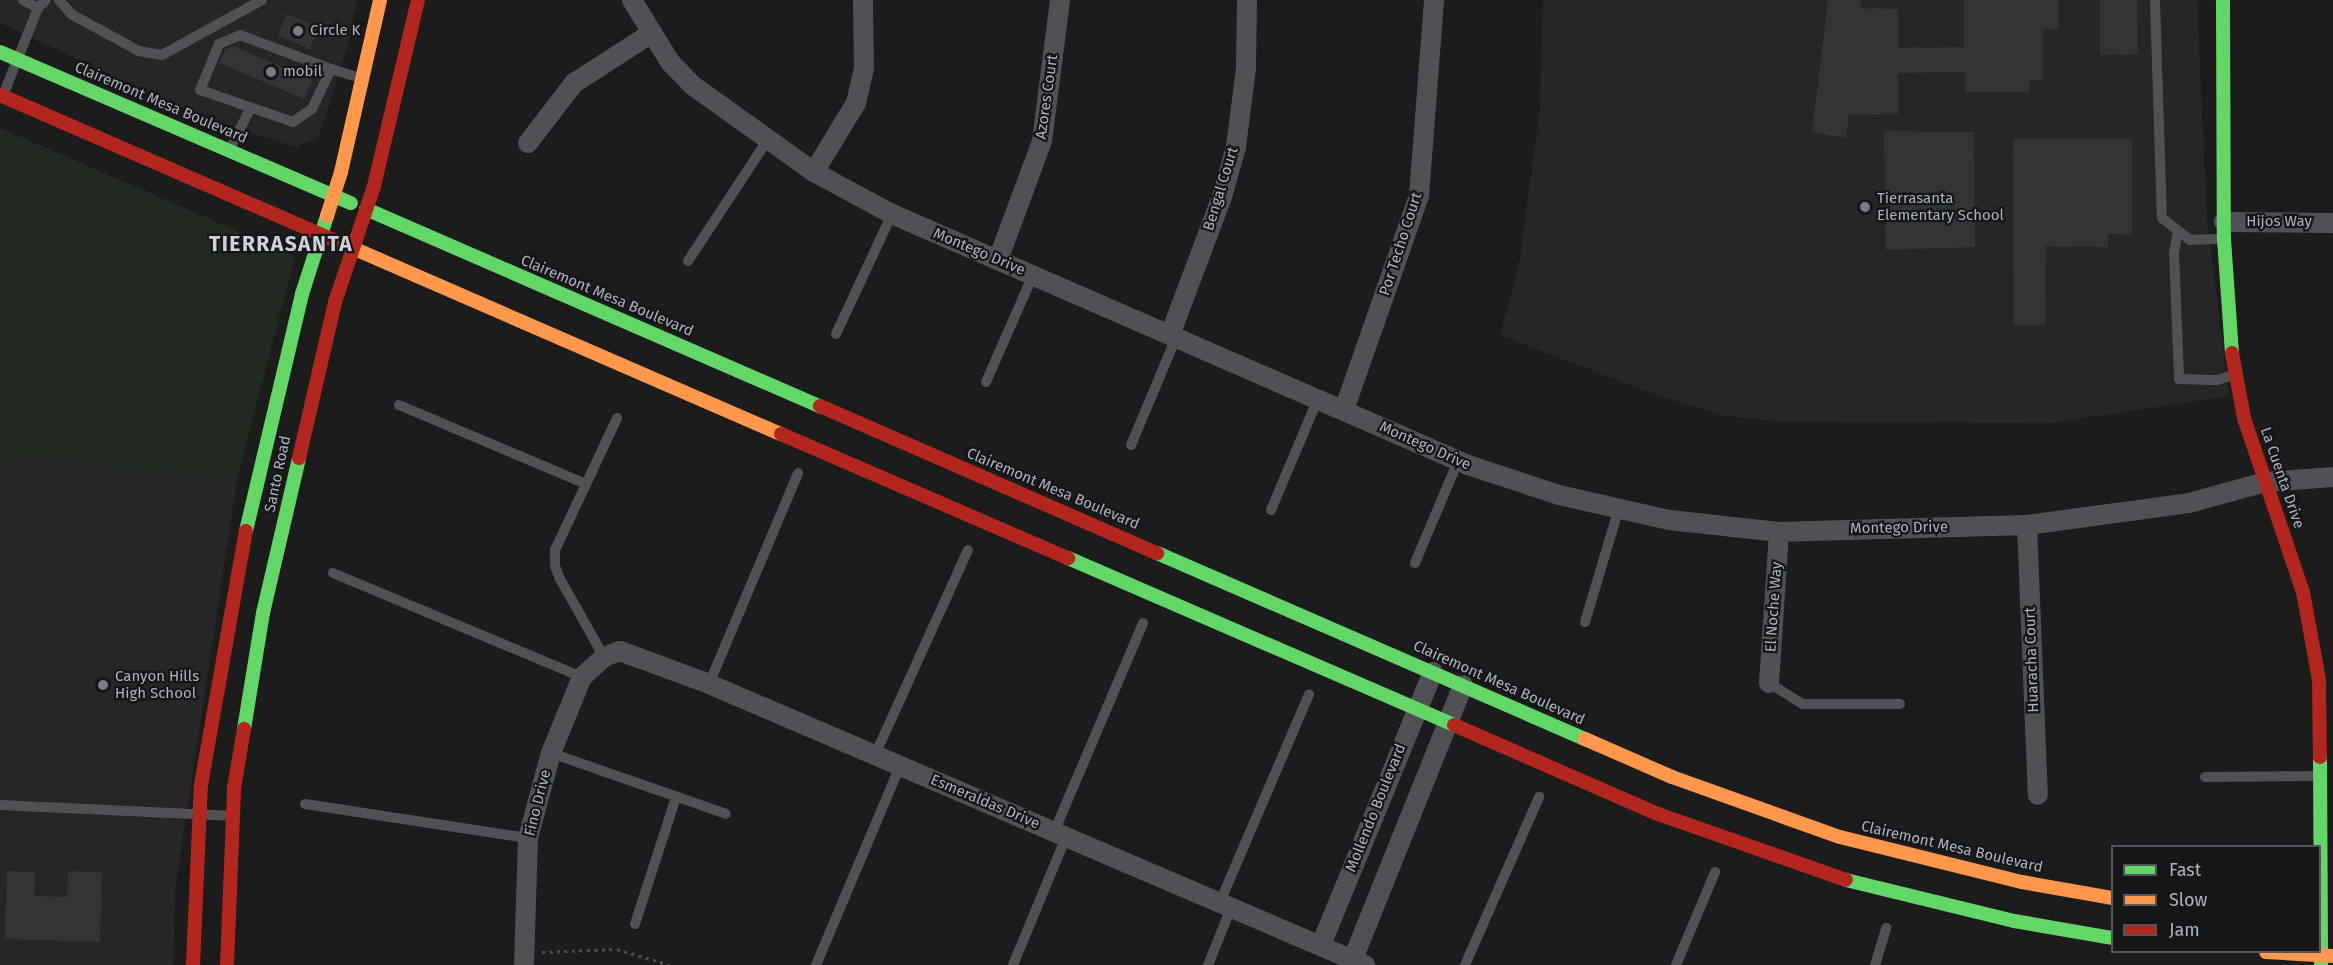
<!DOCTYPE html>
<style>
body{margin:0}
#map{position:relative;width:2333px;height:965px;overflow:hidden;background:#1c1c1c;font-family:"Fira Sans",sans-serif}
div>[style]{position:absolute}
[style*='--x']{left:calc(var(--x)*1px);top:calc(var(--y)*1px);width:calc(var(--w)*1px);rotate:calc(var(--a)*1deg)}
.built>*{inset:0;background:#262628}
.green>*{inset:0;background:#212922}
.building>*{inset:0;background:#343434}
.path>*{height:3px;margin-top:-1.5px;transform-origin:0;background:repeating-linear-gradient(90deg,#4c4d50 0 3px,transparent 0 7.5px)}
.lane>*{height:10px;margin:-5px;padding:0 5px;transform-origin:5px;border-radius:5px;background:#505155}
.street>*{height:20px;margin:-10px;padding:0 10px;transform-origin:10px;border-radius:10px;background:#505155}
.fast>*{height:14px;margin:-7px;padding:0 7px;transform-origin:7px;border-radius:7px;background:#63d668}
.slow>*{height:14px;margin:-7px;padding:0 7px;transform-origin:7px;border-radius:7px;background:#ff974d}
.jam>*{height:14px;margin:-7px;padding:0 7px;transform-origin:7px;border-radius:7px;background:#b3261e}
.dots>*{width:16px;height:16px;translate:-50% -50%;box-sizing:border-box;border:3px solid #161618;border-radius:50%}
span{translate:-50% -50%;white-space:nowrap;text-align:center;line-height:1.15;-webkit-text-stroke:4.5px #161618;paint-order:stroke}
.poi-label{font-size:15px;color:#adb3bc}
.left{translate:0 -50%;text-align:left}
.street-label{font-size:15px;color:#adb3bc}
.district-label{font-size:21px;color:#ced2d8;font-weight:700;letter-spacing:1.5px}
.legend{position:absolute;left:2111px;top:845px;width:210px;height:108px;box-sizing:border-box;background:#161618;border:2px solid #52555a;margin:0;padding:8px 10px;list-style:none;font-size:18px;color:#adb3bc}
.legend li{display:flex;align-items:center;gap:12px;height:30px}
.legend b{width:30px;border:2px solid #52555a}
</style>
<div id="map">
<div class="built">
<i style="clip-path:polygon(0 0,357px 0,350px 37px,319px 137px,296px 147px,200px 116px,0 23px)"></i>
<i style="clip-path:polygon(1543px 0,2197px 0,2207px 218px,2229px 396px,2051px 423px,1790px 422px,1725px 416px,1654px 394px,1500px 335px,1519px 265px,1540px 106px)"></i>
<i style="clip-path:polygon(29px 454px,237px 480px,175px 891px,173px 965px,0 965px,0 474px)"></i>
</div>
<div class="green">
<i style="clip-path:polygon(0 128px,295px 256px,237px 480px,29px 455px,0 474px)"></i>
</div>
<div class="building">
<i style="clip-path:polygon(1828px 0,1861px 0,1860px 8px,1898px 9px,1898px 48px,1964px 47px,1964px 0,2058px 0,2058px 29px,2043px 29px,2043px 80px,2029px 80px,2029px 92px,1965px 92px,1965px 72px,1898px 73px,1898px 114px,1849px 115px,1846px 138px,1812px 132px)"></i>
<i style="clip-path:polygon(2100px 0,2137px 0,2138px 54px,2100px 55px)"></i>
<i style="clip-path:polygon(287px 14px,319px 27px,310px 49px,278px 35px)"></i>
<i style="clip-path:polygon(233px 46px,312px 80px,304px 99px,219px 63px,225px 50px)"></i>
<i style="clip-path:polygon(1884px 131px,1974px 132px,1975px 247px,1886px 250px)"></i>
<i style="clip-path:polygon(2013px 139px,2132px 139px,2132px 235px,2108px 234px,2108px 247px,2046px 246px,2045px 325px,2014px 325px)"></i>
<i style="clip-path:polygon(7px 871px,35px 872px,34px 896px,67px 897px,68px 871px,102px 872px,100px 942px,5px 939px)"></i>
</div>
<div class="path">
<i style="--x:542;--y:952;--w:75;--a:-2.3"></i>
<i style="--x:617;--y:949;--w:55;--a:16.8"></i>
</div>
<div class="lane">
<i style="--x:23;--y:0;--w:17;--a:28"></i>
<i style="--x:59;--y:0;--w:18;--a:49"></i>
<i style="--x:71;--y:14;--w:77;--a:28.6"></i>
<i style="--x:139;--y:51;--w:23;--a:10"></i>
<i style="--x:162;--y:55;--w:114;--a:-28.8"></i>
<i style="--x:2155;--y:0;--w:218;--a:88.2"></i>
<i style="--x:2162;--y:218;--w:36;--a:38"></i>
<i style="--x:2190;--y:240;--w:34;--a:-2"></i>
<i style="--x:240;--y:35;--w:97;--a:20.5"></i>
<i style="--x:331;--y:69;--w:44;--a:115.4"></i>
<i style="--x:312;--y:109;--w:23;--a:146"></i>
<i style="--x:293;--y:122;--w:98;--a:-161"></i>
<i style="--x:200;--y:90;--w:50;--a:-67.6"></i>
<i style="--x:219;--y:44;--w:23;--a:-23"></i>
<i style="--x:331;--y:69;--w:30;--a:17"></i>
<i style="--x:4;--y:93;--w:92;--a:-68.2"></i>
<i style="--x:38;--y:8;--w:11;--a:-45"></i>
<i style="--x:231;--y:147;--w:42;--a:-63.4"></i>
<i style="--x:2178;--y:232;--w:20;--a:101"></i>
<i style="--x:2174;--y:252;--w:127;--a:87.7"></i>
<i style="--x:2179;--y:379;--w:38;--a:2"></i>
<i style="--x:2217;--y:380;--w:19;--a:-16"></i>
<i style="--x:688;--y:261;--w:146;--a:-56.7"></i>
<i style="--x:836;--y:334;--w:132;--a:-65"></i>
<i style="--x:986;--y:382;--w:117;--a:-66.3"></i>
<i style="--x:399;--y:405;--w:203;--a:22.9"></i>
<i style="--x:1131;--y:445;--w:116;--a:-67.2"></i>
<i style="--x:1271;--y:510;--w:121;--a:-67.1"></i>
<i style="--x:1415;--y:563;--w:111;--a:-67.1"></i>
<i style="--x:333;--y:573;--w:270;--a:22.7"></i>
<i style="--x:1585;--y:622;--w:119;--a:-73.4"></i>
<i style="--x:604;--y:657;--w:90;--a:-119.4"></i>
<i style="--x:560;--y:579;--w:14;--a:-111"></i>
<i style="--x:555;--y:566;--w:16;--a:-90"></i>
<i style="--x:555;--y:550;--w:146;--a:-64.8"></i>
<i style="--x:1769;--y:683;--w:40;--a:32"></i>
<i style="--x:1803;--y:704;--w:97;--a:0"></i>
<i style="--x:709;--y:684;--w:229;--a:-67.1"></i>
<i style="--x:551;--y:753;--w:185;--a:19.2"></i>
<i style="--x:875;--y:755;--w:225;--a:-65.6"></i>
<i style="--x:2205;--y:777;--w:114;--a:-0.5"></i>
<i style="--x:305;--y:804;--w:226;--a:8.7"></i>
<i style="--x:0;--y:805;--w:230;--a:2.7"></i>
<i style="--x:1054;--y:832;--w:227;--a:-66.9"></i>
<i style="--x:1220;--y:902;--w:226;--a:-66.8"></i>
<i style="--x:635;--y:924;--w:133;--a:-72.1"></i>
<i style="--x:816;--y:965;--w:216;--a:-67.1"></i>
<i style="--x:1013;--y:965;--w:139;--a:-67.5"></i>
<i style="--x:1208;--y:965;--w:61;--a:-68"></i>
<i style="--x:1465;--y:965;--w:184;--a:-66.2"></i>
<i style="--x:1676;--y:965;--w:101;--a:-67.2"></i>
<i style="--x:1875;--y:965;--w:39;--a:-73"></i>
</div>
<div class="street">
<i style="--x:632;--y:0;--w:73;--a:58.5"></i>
<i style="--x:670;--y:62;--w:32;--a:46"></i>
<i style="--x:692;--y:85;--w:150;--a:35.5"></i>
<i style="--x:814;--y:172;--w:89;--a:28.3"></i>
<i style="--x:892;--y:214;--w:628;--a:23.55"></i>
<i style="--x:1468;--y:465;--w:96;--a:18.2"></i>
<i style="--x:1559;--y:495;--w:113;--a:12.8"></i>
<i style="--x:1669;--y:520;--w:111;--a:6.2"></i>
<i style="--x:1779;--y:532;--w:248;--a:-1.6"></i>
<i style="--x:2027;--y:525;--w:163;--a:-7.7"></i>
<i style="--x:2189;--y:503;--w:79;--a:-15.4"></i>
<i style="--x:2265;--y:482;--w:68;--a:-4.2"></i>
<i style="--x:528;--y:143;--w:76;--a:-52.5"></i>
<i style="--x:574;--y:83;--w:93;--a:-32.7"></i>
<i style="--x:814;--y:172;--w:81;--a:-58.7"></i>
<i style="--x:856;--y:103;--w:37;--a:-77"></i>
<i style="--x:864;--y:67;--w:67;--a:-90.9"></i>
<i style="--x:2224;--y:222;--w:109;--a:0.5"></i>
<i style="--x:998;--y:260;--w:127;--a:-69.7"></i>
<i style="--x:1042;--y:141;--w:142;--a:-82.7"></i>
<i style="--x:1170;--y:335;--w:147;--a:-69.4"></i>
<i style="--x:1222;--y:197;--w:52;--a:-74.4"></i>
<i style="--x:1236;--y:147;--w:80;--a:-82.8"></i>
<i style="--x:1246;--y:68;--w:68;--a:-89.2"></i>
<i style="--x:1344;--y:410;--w:227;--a:-70.7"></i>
<i style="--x:1419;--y:196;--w:197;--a:-85.6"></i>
<i style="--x:2027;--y:525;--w:270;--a:87.7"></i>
<i style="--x:1769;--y:683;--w:151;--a:-86.2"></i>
<i style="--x:1321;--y:945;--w:295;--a:-67.7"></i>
<i style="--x:1353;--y:959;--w:295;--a:-68.1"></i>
<i style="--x:524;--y:965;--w:127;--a:-88.2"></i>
<i style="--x:528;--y:838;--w:88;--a:-74.9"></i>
<i style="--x:551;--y:753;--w:82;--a:-67.8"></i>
<i style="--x:582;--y:677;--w:30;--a:-42"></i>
<i style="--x:604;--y:657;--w:17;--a:-21"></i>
<i style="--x:620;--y:651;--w:95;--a:20.3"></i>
<i style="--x:709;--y:684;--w:714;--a:23.19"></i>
</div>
<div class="fast">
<i style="--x:2223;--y:0;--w:239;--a:89.8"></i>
<i style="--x:2224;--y:239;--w:114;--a:86"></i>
<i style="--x:0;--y:52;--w:382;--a:23.3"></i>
<i style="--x:366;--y:209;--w:495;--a:23.5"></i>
<i style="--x:246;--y:531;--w:244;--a:-76.7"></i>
<i style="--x:302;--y:294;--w:82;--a:-72.2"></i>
<i style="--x:1157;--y:553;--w:467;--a:23.5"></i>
<i style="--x:1068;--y:558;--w:421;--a:23.4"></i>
<i style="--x:244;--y:729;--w:118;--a:-80.7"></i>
<i style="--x:263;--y:613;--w:159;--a:-76.9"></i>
<i style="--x:2320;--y:757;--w:208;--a:89.7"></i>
<i style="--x:1846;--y:880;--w:173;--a:13.7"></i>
<i style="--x:2014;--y:921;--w:99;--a:9.8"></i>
</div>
<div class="slow">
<i style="--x:327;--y:216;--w:46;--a:-72.3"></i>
<i style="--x:341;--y:172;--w:176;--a:-77.2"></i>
<i style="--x:355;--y:249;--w:464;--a:23.5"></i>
<i style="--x:1585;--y:739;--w:95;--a:23.6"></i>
<i style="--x:1672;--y:777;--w:178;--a:19.7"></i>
<i style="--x:1840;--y:837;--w:187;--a:13.9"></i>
<i style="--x:2022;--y:882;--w:91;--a:10.1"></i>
<i style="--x:2266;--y:952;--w:67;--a:3.4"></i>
</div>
<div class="jam">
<i style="--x:0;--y:95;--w:371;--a:23.5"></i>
<i style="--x:2232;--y:353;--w:66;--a:79.5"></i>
<i style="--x:2244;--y:418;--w:184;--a:71.3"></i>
<i style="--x:2303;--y:592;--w:89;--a:79.7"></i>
<i style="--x:2319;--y:680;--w:77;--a:89.3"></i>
<i style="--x:820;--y:406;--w:368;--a:23.6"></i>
<i style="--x:781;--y:434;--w:313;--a:23.4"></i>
<i style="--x:299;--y:458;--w:160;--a:-77"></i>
<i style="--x:335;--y:302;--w:122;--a:-71.4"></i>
<i style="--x:374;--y:186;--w:191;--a:-76.7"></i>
<i style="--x:1454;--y:725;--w:223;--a:23.6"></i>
<i style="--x:1658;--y:814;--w:199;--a:19.3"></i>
<i style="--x:193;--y:965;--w:180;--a:-87.5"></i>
<i style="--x:201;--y:785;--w:258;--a:-80"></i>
<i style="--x:227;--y:965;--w:177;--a:-87.7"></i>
<i style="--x:234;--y:788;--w:60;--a:-80.4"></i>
</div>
<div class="dots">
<i style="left:298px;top:31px;background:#7a7e84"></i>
<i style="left:271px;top:72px;background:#7a7e84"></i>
<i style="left:1865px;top:207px;background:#7a7e84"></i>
<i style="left:103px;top:685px;background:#7a7e84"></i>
</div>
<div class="poi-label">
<span class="left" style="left:310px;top:31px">Circle K</span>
<span class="left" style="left:283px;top:72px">mobil</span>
<span class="left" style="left:1877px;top:207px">Tierrasanta<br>Elementary School</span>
<span class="left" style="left:115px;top:685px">Canyon Hills<br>High School</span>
</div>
<div class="street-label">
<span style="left:1047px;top:97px;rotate:-82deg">Azores Court</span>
<span style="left:161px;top:103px;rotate:23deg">Clairemont Mesa Boulevard</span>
<span style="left:1221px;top:189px;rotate:-73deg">Bengal Court</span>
<span style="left:2279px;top:222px">Hijos Way</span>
<span style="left:1401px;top:244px;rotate:-72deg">Por Techo Court</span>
<span style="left:979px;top:252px;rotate:23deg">Montego Drive</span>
<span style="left:607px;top:296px;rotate:23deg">Clairemont Mesa Boulevard</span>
<span style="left:1425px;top:446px;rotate:24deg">Montego Drive</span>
<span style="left:278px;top:474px;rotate:-78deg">Santo Road</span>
<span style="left:2282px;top:478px;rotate:71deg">La Cuenta Drive</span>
<span style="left:1053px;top:489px;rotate:23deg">Clairemont Mesa Boulevard</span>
<span style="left:1899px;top:528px;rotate:-1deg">Montego Drive</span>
<span style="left:1774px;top:607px;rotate:-86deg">El Noche Way</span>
<span style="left:2032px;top:660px;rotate:-92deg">Huaracha Court</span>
<span style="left:1499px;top:683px;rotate:24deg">Clairemont Mesa Boulevard</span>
<span style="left:985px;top:802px;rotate:23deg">Esmeraldas Drive</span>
<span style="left:538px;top:803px;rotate:-76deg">Fino Drive</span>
<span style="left:1376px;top:808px;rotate:-68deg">Mollendo Boulevard</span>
<span style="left:1952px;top:847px;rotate:13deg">Clairemont Mesa Boulevard</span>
</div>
<div class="district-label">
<span style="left:281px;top:244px">TIERRASANTA</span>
</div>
<ul class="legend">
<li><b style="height:8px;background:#63d668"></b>Fast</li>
<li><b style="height:8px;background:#ff974d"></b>Slow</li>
<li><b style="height:8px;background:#b3261e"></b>Jam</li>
</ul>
</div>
